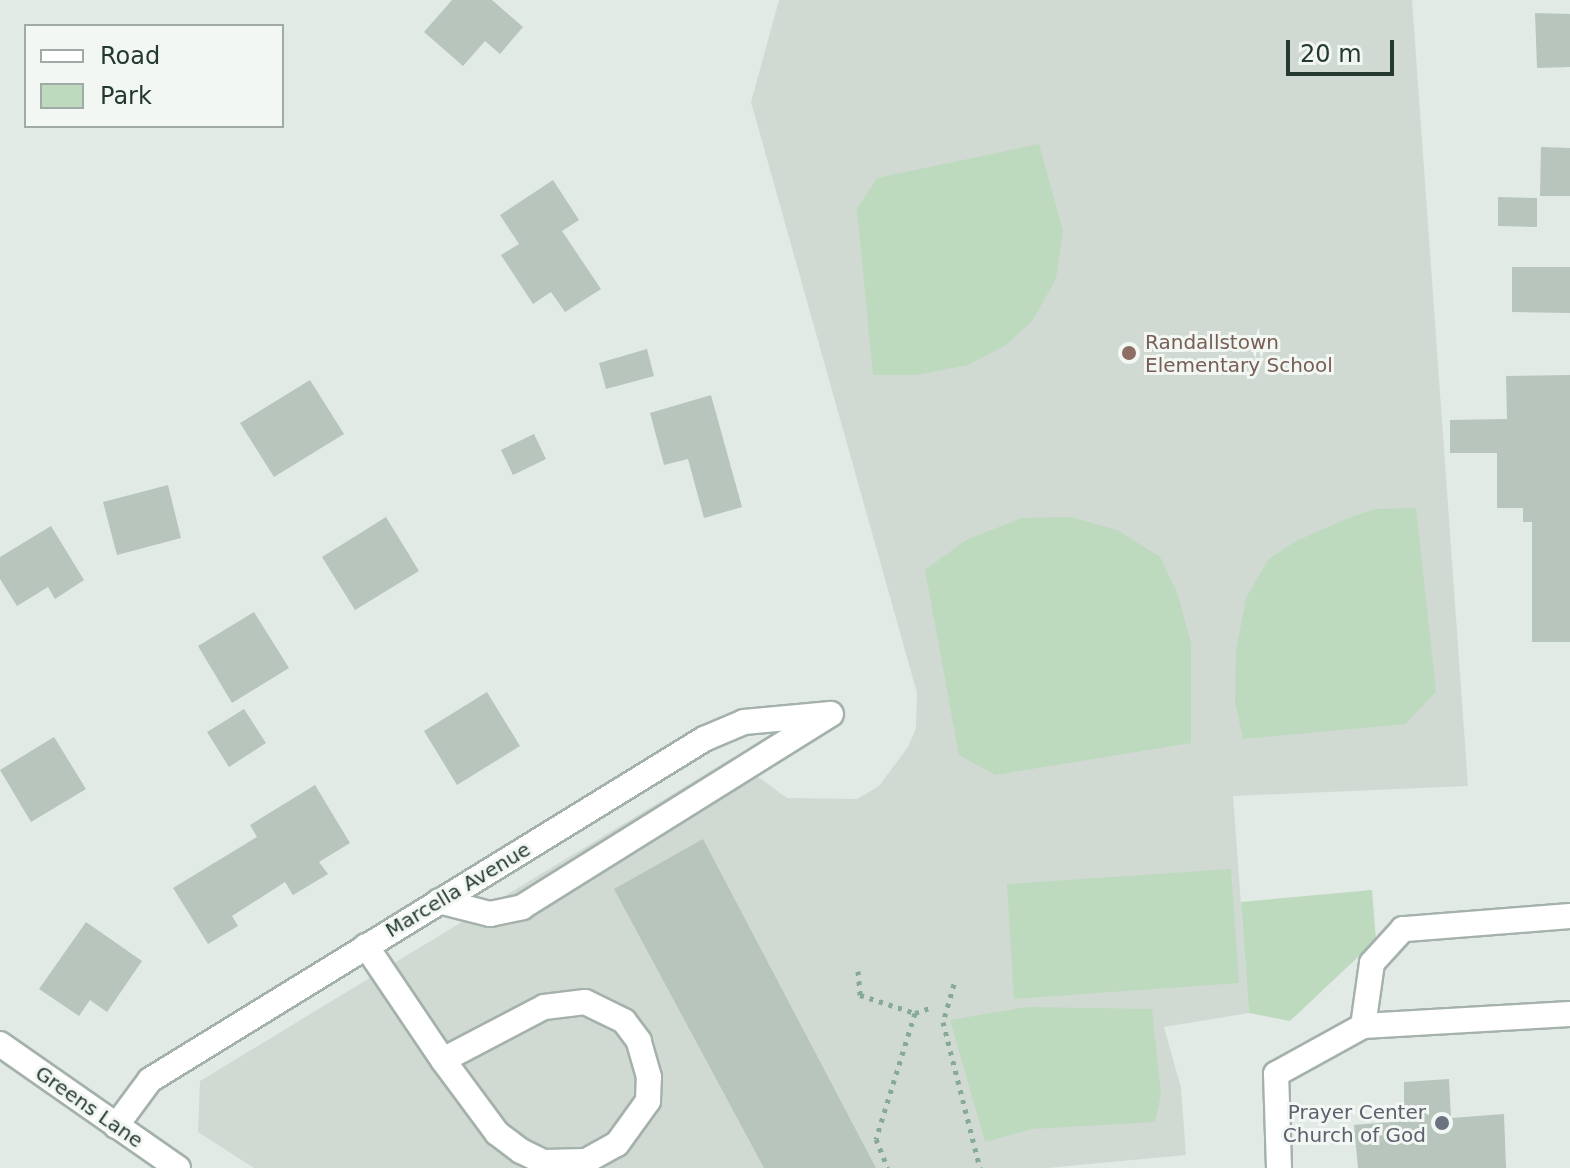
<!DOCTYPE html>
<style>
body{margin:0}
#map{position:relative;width:1570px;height:1168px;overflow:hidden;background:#e2eae5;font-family:"DejaVu Sans",sans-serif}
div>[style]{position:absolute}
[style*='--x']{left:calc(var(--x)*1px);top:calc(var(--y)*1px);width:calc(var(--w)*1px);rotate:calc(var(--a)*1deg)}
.built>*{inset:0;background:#d0dad3}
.green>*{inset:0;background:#bdd9be}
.building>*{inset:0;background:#b7c5bd}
.path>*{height:5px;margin-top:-2.5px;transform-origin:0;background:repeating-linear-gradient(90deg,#86aa97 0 4px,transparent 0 10px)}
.roads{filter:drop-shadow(2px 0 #a5b1ab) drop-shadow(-2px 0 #a5b1ab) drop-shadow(0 2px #a5b1ab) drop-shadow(0 -2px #a5b1ab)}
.minor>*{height:24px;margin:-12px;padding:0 12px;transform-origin:12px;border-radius:12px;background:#fff}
.dots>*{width:22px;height:22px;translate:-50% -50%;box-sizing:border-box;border:4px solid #f2f7f3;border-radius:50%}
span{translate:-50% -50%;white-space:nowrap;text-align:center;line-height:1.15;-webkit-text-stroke:6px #f2f7f3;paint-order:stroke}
.education-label{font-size:20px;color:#785e54}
.left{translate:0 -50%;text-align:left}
.street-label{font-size:20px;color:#24392f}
.worship-label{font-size:20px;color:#5b616d}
.right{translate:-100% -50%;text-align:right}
.legend{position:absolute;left:24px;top:24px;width:260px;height:104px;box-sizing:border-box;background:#f2f7f3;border:2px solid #a0aba5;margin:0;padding:10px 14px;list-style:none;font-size:24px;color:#24392f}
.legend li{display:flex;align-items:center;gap:16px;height:40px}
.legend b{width:40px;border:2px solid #a0aba5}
.scale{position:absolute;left:1286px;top:40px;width:108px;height:36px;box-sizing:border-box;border:4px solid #24392f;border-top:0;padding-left:10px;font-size:24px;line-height:28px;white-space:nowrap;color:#24392f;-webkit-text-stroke:6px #f2f7f3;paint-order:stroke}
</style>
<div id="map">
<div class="built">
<i style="clip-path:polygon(779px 0,1412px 0,1468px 786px,1233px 796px,1249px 1013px,1164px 1027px,1181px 1088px,1186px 1155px,1047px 1168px,254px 1168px,198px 1132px,200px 1081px,732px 758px,787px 798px,857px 799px,879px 786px,908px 747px,916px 728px,917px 693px,751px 102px)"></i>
</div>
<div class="green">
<i style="clip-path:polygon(1039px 144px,1063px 231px,1056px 279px,1032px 321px,1006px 345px,968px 365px,916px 375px,873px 375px,857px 209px,877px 178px)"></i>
<i style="clip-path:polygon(1416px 508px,1436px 692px,1405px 724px,1243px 739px,1235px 701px,1236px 651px,1246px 598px,1268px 560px,1294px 542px,1346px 519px,1375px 509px)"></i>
<i style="clip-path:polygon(1070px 517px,1117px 530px,1160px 557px,1178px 595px,1191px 643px,1191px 743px,995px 775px,959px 755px,925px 570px,966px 540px,1022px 518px)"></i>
<i style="clip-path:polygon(1231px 869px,1239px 983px,1014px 999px,1007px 884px)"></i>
<i style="clip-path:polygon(1372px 890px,1376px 940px,1290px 1021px,1249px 1013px,1241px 902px)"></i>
<i style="clip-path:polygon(1027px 1007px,1152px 1009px,1161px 1094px,1155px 1122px,1032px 1129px,985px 1142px,950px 1020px)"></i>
</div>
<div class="building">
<i style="clip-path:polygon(452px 0,492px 0,523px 27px,500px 54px,485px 41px,463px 66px,424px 32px)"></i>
<i style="clip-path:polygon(1535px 13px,1570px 14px,1570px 67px,1537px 68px)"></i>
<i style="clip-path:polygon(1541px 147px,1570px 148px,1570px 196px,1540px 196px)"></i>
<i style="clip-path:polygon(553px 180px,579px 220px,562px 231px,601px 289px,565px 312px,551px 292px,533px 304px,501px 255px,519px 244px,500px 215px)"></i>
<i style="clip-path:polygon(1498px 197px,1537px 198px,1537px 227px,1498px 226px)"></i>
<i style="clip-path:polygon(1512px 267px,1570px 267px,1570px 313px,1512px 312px)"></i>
<i style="clip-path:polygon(647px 349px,654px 376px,606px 389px,599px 363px)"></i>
<i style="clip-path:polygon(1570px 375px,1570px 642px,1532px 642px,1532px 522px,1523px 522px,1523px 508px,1497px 508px,1497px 453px,1450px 453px,1450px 420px,1507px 419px,1506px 376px)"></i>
<i style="clip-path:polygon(310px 380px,344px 434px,274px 477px,240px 423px)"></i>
<i style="clip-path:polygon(711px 395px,742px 507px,704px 518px,688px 459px,664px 465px,650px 413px)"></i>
<i style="clip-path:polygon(534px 434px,546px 459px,513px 475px,501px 450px)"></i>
<i style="clip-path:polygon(168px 485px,181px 538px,117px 555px,103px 502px)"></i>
<i style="clip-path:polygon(386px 517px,419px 571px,355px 610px,322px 557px)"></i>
<i style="clip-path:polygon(51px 526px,84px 580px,55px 599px,48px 587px,17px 606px,0 579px,0 557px)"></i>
<i style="clip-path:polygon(254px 612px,289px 668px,232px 703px,198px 646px)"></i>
<i style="clip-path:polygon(487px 692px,520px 746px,457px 785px,424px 731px)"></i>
<i style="clip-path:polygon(244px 709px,266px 743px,229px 767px,207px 732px)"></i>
<i style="clip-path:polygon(54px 737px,86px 789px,31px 822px,0 770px)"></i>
<i style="clip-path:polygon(315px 785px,350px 843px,319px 862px,328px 874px,293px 895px,285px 882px,232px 916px,238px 926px,208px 944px,173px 888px,257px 837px,250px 825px)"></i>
<i style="clip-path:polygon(703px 839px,876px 1168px,764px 1168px,614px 889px)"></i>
<i style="clip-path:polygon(86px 922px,142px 961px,107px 1012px,90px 1000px,79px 1016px,39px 989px)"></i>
<i style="clip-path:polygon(1449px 1079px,1451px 1118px,1504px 1114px,1506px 1168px,1358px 1168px,1354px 1125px,1404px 1121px,1404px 1082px)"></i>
</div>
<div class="path">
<i style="--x:858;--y:971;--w:24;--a:85"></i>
<i style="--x:860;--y:995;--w:58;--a:18.1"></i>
<i style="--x:915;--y:1013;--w:132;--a:107.2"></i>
<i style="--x:876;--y:1139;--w:31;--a:68"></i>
<i style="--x:954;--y:984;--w:40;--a:106"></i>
<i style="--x:943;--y:1022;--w:151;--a:75.8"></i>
<i style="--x:915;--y:1013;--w:18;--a:-19"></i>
</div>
<div class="roads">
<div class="minor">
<i style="--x:439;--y:901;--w:53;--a:14.3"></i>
<i style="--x:490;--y:914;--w:33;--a:-12"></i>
<i style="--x:522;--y:907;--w:364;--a:-32"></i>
<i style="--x:1570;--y:916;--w:168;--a:175.5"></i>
<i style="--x:1403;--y:929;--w:46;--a:132.4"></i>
<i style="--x:1372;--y:963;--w:64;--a:98.1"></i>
<i style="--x:1363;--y:1026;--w:207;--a:-3.3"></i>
<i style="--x:366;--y:946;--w:138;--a:56"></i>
<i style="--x:443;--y:1060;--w:91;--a:53.5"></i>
<i style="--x:497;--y:1133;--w:30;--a:37"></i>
<i style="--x:521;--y:1151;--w:25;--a:26"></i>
<i style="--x:544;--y:1162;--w:42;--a:-1.4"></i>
<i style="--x:586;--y:1161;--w:35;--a:-29"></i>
<i style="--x:617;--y:1144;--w:53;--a:-54.2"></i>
<i style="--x:648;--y:1101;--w:24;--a:-88"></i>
<i style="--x:649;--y:1077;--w:37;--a:-106"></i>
<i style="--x:639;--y:1041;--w:25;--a:-127"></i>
<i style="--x:624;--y:1021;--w:43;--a:-154"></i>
<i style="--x:585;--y:1002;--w:41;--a:173"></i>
<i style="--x:544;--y:1007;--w:114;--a:152.3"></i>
<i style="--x:0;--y:1044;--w:217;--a:34.9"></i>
<i style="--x:116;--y:1126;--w:57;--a:-53.5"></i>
<i style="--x:150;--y:1080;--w:651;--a:-31.61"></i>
<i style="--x:704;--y:739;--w:43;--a:-23"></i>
<i style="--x:744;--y:722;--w:87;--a:-5.3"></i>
<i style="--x:1279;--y:1168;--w:94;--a:-91.8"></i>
<i style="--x:1276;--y:1074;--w:99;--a:-28.9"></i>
</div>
</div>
<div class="dots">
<i style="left:1129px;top:353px;background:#8d6e63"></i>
<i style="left:1442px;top:1123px;background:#6b7280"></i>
</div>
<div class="education-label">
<span class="left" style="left:1145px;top:354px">Randallstown<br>Elementary School</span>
</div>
<div class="street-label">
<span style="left:458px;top:890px;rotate:-31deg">Marcella Avenue</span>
<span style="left:89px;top:1107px;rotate:35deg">Greens Lane</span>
</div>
<div class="worship-label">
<span class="right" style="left:1426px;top:1124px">Prayer Center<br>Church of God</span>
</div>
<ul class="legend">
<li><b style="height:10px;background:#fff"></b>Road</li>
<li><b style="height:22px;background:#bdd9be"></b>Park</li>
</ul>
<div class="scale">20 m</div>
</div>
